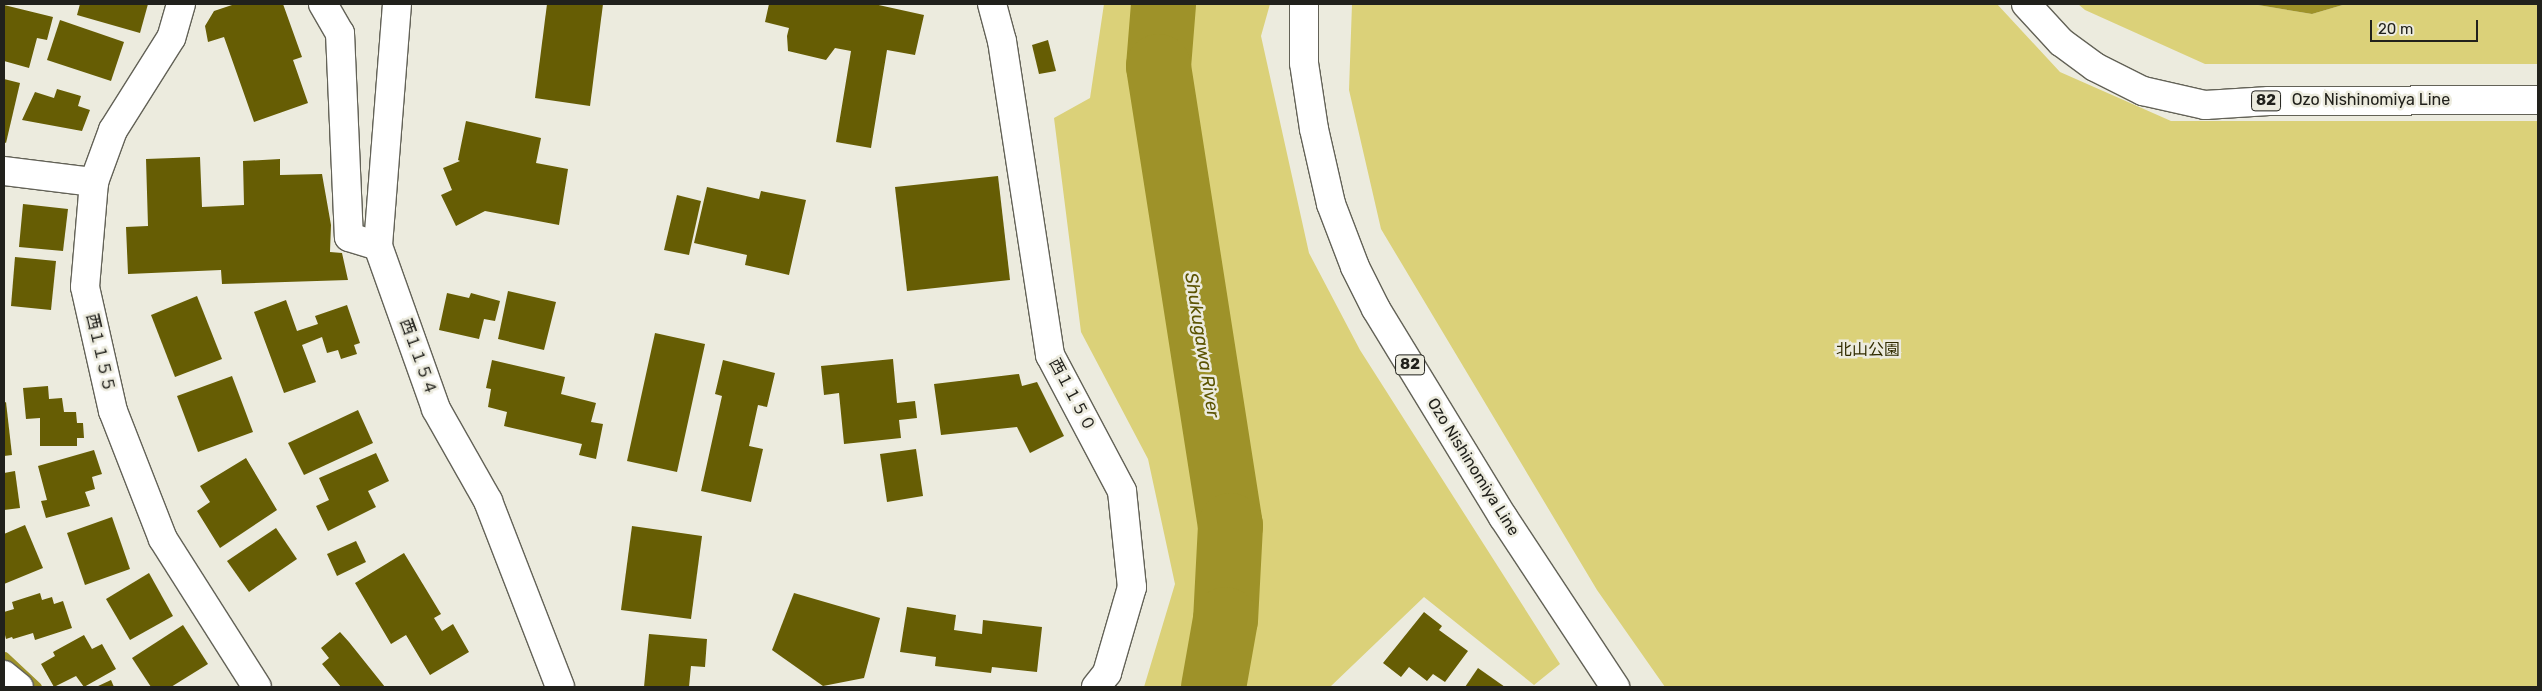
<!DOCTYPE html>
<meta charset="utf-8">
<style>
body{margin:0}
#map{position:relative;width:2542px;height:691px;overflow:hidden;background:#ecebde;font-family:Rubik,"Noto Sans JP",sans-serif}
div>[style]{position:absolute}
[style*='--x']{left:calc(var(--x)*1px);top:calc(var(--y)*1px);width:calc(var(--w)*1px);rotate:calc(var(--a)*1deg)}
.green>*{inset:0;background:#dbd179}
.water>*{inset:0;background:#9e9229}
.stream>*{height:11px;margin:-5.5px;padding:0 5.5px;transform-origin:5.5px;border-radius:5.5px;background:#9e9229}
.river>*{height:65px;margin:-32.5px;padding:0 32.5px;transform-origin:32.5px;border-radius:32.5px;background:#9e9229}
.building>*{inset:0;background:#665d04}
.roads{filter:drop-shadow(1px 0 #636257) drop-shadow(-1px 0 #636257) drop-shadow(0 1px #636257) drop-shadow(0 -1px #636257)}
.minor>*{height:28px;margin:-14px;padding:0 14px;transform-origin:14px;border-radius:14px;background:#fff}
.primary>*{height:28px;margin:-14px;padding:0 14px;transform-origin:14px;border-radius:14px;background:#fff}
span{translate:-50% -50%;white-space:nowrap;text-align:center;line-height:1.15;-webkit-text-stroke:5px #ecebde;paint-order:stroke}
.shield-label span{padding:1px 4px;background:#ecebde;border:1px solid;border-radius:4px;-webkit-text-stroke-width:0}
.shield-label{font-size:15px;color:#21211c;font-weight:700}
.street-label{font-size:16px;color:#21211c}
.park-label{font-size:16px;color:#312c00}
.water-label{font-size:18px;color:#5b5301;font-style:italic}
.frame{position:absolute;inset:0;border:5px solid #21211c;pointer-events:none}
.scale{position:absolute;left:2370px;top:20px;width:108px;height:22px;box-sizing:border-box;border:2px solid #21211c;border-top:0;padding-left:6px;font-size:15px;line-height:18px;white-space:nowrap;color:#21211c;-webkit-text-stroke:4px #ecebde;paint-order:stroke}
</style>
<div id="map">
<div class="green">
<i style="clip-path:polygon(1104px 4px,1270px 4px,1261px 36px,1309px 253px,1360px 350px,1560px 664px,1534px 685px,1424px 597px,1330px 687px,1144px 687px,1175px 584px,1148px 459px,1081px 332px,1054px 118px,1090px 98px)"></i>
<i style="clip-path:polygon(1352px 4px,1997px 4px,2060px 72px,2171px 121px,2538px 121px,2538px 687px,1665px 687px,1597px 590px,1381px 229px,1349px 90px)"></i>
<i style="clip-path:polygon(2078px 4px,2252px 4px,2312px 14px,2346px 4px,2538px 4px,2538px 64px,2205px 64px,2085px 10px)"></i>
</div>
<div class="water">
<i style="clip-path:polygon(2252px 4px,2346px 4px,2312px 14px)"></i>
</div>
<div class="stream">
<i style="--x:4;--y:657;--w:44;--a:43.2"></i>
</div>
<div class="river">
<i style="--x:1163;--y:4;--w:62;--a:94.6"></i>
<i style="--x:1158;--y:66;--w:465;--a:81.1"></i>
<i style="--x:1230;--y:525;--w:94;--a:93"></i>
<i style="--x:1225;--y:619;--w:69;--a:100"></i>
</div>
<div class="building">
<i style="clip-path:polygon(80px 4px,148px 4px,140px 33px,77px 15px)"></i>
<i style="clip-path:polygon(235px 4px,283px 4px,302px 57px,293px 60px,308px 103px,254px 122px,224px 37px,208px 42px,205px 26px,214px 11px)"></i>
<i style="clip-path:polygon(547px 4px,603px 4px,590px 106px,535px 98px)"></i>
<i style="clip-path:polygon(769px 4px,874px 4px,924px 15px,915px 55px,887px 50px,871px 148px,836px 142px,851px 51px,835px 48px,826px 60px,788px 51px,787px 36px,789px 28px,765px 22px)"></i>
<i style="clip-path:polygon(4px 5px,53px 17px,47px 40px,37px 38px,29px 68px,4px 61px)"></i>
<i style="clip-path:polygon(60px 20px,124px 42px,111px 81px,47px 60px)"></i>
<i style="clip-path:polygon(1048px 40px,1056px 71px,1039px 74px,1032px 45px)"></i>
<i style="clip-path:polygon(4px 79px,20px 83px,6px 143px,4px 142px)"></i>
<i style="clip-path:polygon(57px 89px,81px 96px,78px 106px,90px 110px,82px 131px,22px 120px,35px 92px,54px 98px)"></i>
<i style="clip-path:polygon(466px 121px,541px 138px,536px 163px,568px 169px,559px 225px,485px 211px,456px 226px,441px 195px,452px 190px,443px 168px,460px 161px,458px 160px)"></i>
<i style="clip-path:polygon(200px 157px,202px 207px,244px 205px,243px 161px,280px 159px,280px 175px,322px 174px,331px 225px,330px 252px,342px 253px,348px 280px,222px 284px,221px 270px,128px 274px,126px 227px,148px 226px,146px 159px)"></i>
<i style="clip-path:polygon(998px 176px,1010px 280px,907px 291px,895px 187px)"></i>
<i style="clip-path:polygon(707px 187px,759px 199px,761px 191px,806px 200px,789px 275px,745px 265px,747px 255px,694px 243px)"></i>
<i style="clip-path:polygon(677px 195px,701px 201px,689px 255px,664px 250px)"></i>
<i style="clip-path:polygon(23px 204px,68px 209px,63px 251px,19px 247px)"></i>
<i style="clip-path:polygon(15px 257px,56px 261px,51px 310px,11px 306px)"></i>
<i style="clip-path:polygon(508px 291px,556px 302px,544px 350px,498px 339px)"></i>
<i style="clip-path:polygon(447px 293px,469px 298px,471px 293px,500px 301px,495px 321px,484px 319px,479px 339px,439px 330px)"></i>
<i style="clip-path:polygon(197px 296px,222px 359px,175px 377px,151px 315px)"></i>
<i style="clip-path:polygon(286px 300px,297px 331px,318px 324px,315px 316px,347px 305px,360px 343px,354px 345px,357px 354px,341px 359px,338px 350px,327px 353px,322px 337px,302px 345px,316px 382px,284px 393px,254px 312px)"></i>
<i style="clip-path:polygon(655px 333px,705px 344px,677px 472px,627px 461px)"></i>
<i style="clip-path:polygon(893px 359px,897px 403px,915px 401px,917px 418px,899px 420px,901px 438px,844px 444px,839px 393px,824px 395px,821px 366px)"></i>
<i style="clip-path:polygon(492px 360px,565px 377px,561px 394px,596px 403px,591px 422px,603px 424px,596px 459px,579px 455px,582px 444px,504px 426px,507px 412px,488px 407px,491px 389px,486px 388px)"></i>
<i style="clip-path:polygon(723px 360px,775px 373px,767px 407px,758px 405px,749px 446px,763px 449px,751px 502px,701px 491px,722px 396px,715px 394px)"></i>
<i style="clip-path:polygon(1019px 374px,1022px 386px,1037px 382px,1064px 436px,1030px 453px,1017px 427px,941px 435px,934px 384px)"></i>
<i style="clip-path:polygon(232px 376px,253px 432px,198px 452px,177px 396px)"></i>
<i style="clip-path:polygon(48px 386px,49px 399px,62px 398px,64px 412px,76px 412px,77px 423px,83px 423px,84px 438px,77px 438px,77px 446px,40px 446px,40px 418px,26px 419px,23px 388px)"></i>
<i style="clip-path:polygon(6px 402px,12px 455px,4px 456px,4px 403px)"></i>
<i style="clip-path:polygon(358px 410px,373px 443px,304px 475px,288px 443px)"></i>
<i style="clip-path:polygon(916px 449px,923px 496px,887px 502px,880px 454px)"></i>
<i style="clip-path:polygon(94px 450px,102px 474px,92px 477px,95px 489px,85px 492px,90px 506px,46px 518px,41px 501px,47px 500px,38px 466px)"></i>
<i style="clip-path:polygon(376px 453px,389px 481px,368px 491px,376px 507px,328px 531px,316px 506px,329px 500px,319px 478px)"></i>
<i style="clip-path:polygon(246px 458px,277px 510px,220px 548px,197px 511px,210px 502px,200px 486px)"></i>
<i style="clip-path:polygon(15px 471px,20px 508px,4px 510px,4px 473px)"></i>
<i style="clip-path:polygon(112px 517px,130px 569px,85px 585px,67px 533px)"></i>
<i style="clip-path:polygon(25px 525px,43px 568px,4px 584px,4px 534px)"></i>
<i style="clip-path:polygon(632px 526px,702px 536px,691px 619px,621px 610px)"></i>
<i style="clip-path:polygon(276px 528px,297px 559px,249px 592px,227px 561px)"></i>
<i style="clip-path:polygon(356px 541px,366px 562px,337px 576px,327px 554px)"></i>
<i style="clip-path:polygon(404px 553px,441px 614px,434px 618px,442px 631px,453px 624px,469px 652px,430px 675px,406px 635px,391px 644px,355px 583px)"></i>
<i style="clip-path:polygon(149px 573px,173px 616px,130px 640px,106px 599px)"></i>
<i style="clip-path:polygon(40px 593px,42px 600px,52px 597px,54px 604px,63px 601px,72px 628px,35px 640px,33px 633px,13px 639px,12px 637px,6px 639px,4px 631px,4px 612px,14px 609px,12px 602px)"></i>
<i style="clip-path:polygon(794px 593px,880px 618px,864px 678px,823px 686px,772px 650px)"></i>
<i style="clip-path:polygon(907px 607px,956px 615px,954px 630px,982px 634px,983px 620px,1042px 627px,1037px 672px,992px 667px,991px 673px,935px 666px,936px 657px,900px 652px)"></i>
<i style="clip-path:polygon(1424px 612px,1442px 626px,1439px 630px,1468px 651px,1445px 682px,1433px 674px,1427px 681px,1409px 667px,1401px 677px,1383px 663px)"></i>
<i style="clip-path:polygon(183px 625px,208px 664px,171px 687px,151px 687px,132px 658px)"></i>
<i style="clip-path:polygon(340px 632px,349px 642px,385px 687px,341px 687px,322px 664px,329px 658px,321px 648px)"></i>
<i style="clip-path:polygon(649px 634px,707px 639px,705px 667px,691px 666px,689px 687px,644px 687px)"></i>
<i style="clip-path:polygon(84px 635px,92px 649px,102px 644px,116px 669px,84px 687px,76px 676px,54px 687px,41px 664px,55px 656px,53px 652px)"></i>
<i style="clip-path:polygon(1478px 668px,1505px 687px,1465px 687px)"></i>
<i style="clip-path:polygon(111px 680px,114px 687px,96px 687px)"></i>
</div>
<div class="roads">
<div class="minor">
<i style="--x:181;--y:4;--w:35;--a:106"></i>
<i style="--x:171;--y:38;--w:109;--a:122.2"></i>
<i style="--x:113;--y:130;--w:55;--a:110.1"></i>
<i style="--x:94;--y:182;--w:105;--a:94.9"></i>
<i style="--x:85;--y:287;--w:127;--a:77.3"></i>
<i style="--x:113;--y:411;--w:137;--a:68.7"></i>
<i style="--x:163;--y:539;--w:175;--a:57.6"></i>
<i style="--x:323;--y:4;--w:34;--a:60"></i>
<i style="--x:340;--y:33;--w:204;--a:87.5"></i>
<i style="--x:349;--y:237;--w:30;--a:17"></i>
<i style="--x:397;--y:4;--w:243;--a:94.5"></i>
<i style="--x:378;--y:246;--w:173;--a:70.4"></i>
<i style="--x:436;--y:409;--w:106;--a:60.5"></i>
<i style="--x:488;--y:501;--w:199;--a:68.8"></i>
<i style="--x:992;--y:4;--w:38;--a:75"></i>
<i style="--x:1002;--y:41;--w:318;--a:81.3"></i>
<i style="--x:1050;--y:355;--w:154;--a:62.1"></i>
<i style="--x:1122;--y:491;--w:97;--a:84.1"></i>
<i style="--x:1132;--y:587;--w:90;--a:106.2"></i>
<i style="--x:1107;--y:673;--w:18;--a:128"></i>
<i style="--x:4;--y:171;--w:91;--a:7"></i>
<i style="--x:4;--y:675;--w:19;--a:39"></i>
</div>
<div class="primary">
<i style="--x:1304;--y:4;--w:59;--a:90"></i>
<i style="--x:1304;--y:63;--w:67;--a:81.4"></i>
<i style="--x:1314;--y:129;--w:77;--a:77.2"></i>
<i style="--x:1331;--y:204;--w:67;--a:69.1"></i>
<i style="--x:1355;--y:267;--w:47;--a:63.4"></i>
<i style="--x:1376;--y:309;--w:244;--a:58.6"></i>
<i style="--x:1503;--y:517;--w:204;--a:56.6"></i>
<i style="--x:2026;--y:4;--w:52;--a:47.4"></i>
<i style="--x:2061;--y:42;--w:42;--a:36.3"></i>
<i style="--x:2095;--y:67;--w:54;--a:26.6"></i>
<i style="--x:2143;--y:91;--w:64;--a:12.7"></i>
<i style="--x:2205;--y:105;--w:64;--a:-3.6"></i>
<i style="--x:2269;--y:101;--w:269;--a:-0.2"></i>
</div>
</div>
<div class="shield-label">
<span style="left:2266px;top:101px">82</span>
<span style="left:1410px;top:365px">82</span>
</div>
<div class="street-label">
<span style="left:2371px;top:100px">Ozo Nishinomiya Line</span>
<span style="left:100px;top:353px;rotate:77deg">西１１５５</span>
<span style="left:418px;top:357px;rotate:70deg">西１１５４</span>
<span style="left:1072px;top:395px;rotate:62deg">西１１５０</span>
<span style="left:1473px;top:467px;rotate:58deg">Ozo Nishinomiya Line</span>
</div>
<div class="park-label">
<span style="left:1868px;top:350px">北山公園</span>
</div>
<div class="water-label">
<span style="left:1202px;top:345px;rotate:81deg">Shukugawa River</span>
</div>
<div class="frame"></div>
<div class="scale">20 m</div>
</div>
